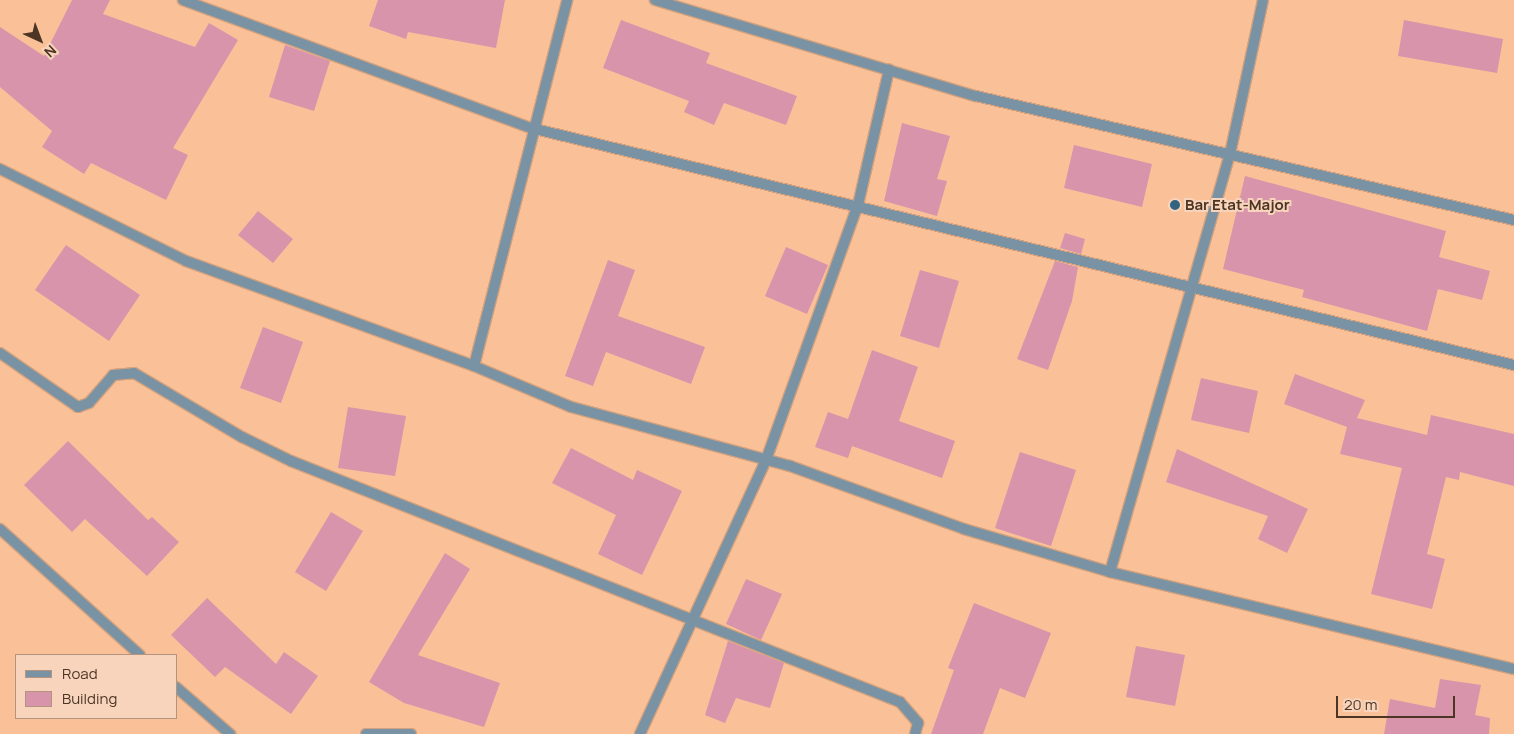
<!DOCTYPE html>
<style>
body{margin:0}
#map{position:relative;width:1514px;height:734px;overflow:hidden;background:#fac198;font-family:Manrope,sans-serif}
div>[style]{position:absolute}
[style*='--x']{left:calc(var(--x)*1px);top:calc(var(--y)*1px);width:calc(var(--w)*1px);rotate:calc(var(--a)*1deg)}
.building>*{inset:0;background:#d794ab}
.roads{filter:drop-shadow(1px 0 #d4a27e) drop-shadow(-1px 0 #d4a27e) drop-shadow(0 1px #d4a27e) drop-shadow(0 -1px #d4a27e)}
.minor>*{height:10px;margin:-5px;padding:0 5px;transform-origin:5px;border-radius:5px;background:#7993a4}
.dots>*{width:14px;height:14px;translate:-50% -50%;box-sizing:border-box;border:2px solid #f7d4bb;border-radius:50%}
span{translate:-50% -50%;white-space:nowrap;text-align:center;line-height:1.15;-webkit-text-stroke:4px #f7d4bb;paint-order:stroke}
.poi-label{font-size:15px;color:#4c3524;font-weight:700}
.left{translate:0 -50%;text-align:left}
.legend{position:absolute;left:15px;top:654px;width:162px;height:65px;box-sizing:border-box;background:#f7d4bb;border:1px solid #b3947f;margin:0;padding:6px 9px;list-style:none;font-size:15px;color:#4c3524}
.legend li{display:flex;align-items:center;gap:10px;height:25px}
.legend b{width:25px;border:1px solid #b3947f}
.north{position:absolute;left:15px;top:15px;width:50px;height:50px;-webkit-text-stroke:4px #f7d4bb;paint-order:stroke;rotate:137deg;font-size:14px;font-weight:700;line-height:20px;text-align:center;color:#4c3524}
.north::after{content:'';display:block;margin:auto;width:18px;height:22px;background:#4c3524;clip-path:polygon(50% 0,100% 100%,50% 72%,0 100%)}
.scale{position:absolute;left:1336px;top:696px;width:119px;height:22px;box-sizing:border-box;border:2px solid #4c3524;border-top:0;padding-left:6px;font-size:15px;line-height:18px;white-space:nowrap;color:#4c3524;-webkit-text-stroke:4px #f7d4bb;paint-order:stroke}
</style>
<div id="map">
<div class="building">
<i style="clip-path:polygon(72px 0,110px 0,103px 14px,195px 47px,209px 23px,238px 40px,173px 148px,188px 155px,166px 200px,91px 163px,84px 174px,42px 147px,52px 131px,0 87px,0 27px,44px 56px)"></i>
<i style="clip-path:polygon(378px 0,505px 0,496px 48px,408px 32px,406px 39px,369px 26px)"></i>
<i style="clip-path:polygon(621px 20px,710px 53px,706px 63px,797px 96px,786px 125px,724px 103px,714px 125px,684px 112px,689px 101px,603px 68px)"></i>
<i style="clip-path:polygon(1404px 20px,1503px 39px,1497px 73px,1398px 56px)"></i>
<i style="clip-path:polygon(285px 45px,330px 61px,314px 111px,269px 97px)"></i>
<i style="clip-path:polygon(902px 123px,950px 136px,937px 179px,947px 181px,937px 216px,884px 201px)"></i>
<i style="clip-path:polygon(1074px 145px,1152px 164px,1142px 207px,1064px 188px)"></i>
<i style="clip-path:polygon(1245px 176px,1446px 231px,1439px 257px,1490px 271px,1482px 300px,1438px 289px,1427px 331px,1302px 297px,1304px 290px,1223px 269px)"></i>
<i style="clip-path:polygon(258px 211px,293px 239px,273px 263px,238px 235px)"></i>
<i style="clip-path:polygon(1065px 233px,1085px 239px,1081px 254px,1060px 248px)"></i>
<i style="clip-path:polygon(66px 245px,140px 295px,109px 341px,35px 290px)"></i>
<i style="clip-path:polygon(786px 247px,828px 265px,807px 314px,765px 296px)"></i>
<i style="clip-path:polygon(608px 260px,635px 270px,618px 316px,705px 347px,691px 384px,606px 352px,593px 386px,565px 376px)"></i>
<i style="clip-path:polygon(1055px 261px,1078px 267px,1072px 301px,1048px 370px,1017px 359px)"></i>
<i style="clip-path:polygon(920px 270px,959px 281px,939px 348px,900px 336px)"></i>
<i style="clip-path:polygon(263px 327px,303px 342px,281px 403px,240px 388px)"></i>
<i style="clip-path:polygon(872px 350px,918px 367px,899px 421px,955px 441px,942px 478px,852px 446px,848px 458px,815px 447px,828px 412px,848px 419px)"></i>
<i style="clip-path:polygon(1295px 374px,1365px 400px,1357px 418px,1427px 435px,1431px 415px,1514px 434px,1514px 486px,1460px 472px,1459px 480px,1446px 477px,1427px 554px,1445px 559px,1432px 609px,1371px 594px,1402px 468px,1340px 454px,1347px 427px,1284px 404px)"></i>
<i style="clip-path:polygon(1201px 378px,1258px 391px,1249px 433px,1191px 420px)"></i>
<i style="clip-path:polygon(348px 407px,406px 416px,395px 476px,338px 468px)"></i>
<i style="clip-path:polygon(68px 441px,148px 520px,152px 517px,179px 542px,147px 576px,85px 519px,72px 532px,24px 485px)"></i>
<i style="clip-path:polygon(571px 448px,633px 480px,637px 470px,682px 491px,642px 575px,598px 554px,616px 515px,552px 483px)"></i>
<i style="clip-path:polygon(1177px 449px,1308px 509px,1287px 553px,1258px 539px,1268px 516px,1166px 482px)"></i>
<i style="clip-path:polygon(1020px 452px,1076px 470px,1051px 546px,995px 528px)"></i>
<i style="clip-path:polygon(331px 512px,363px 531px,326px 591px,295px 572px)"></i>
<i style="clip-path:polygon(445px 553px,470px 569px,418px 655px,500px 683px,484px 727px,404px 703px,369px 682px)"></i>
<i style="clip-path:polygon(746px 579px,782px 594px,761px 640px,726px 624px)"></i>
<i style="clip-path:polygon(207px 598px,276px 664px,284px 652px,318px 676px,291px 714px,225px 667px,215px 677px,171px 635px)"></i>
<i style="clip-path:polygon(974px 603px,1051px 633px,1025px 698px,1000px 688px,983px 734px,931px 734px,954px 670px,948px 668px)"></i>
<i style="clip-path:polygon(728px 641px,784px 663px,770px 708px,736px 698px,725px 723px,705px 715px)"></i>
<i style="clip-path:polygon(1136px 646px,1185px 655px,1175px 706px,1126px 697px)"></i>
<i style="clip-path:polygon(1440px 679px,1481px 685px,1475px 715px,1490px 718px,1489px 734px,1384px 734px,1390px 699px,1435px 708px)"></i>
</div>
<div class="roads">
<div class="minor">
<i style="--x:183;--y:0;--w:371;--a:20.2"></i>
<i style="--x:531;--y:128;--w:1011;--a:13.56"></i>
<i style="--x:655;--y:0;--w:335;--a:16.7"></i>
<i style="--x:976;--y:96;--w:552;--a:12.98"></i>
<i style="--x:0;--y:169;--w:208;--a:26.3"></i>
<i style="--x:186;--y:261;--w:307;--a:20"></i>
<i style="--x:474;--y:366;--w:105;--a:22.9"></i>
<i style="--x:571;--y:407;--w:227;--a:15.1"></i>
<i style="--x:790;--y:466;--w:185;--a:19.9"></i>
<i style="--x:964;--y:529;--w:152;--a:16.4"></i>
<i style="--x:1110;--y:572;--w:415;--a:13.5"></i>
<i style="--x:0;--y:353;--w:95;--a:34.7"></i>
<i style="--x:78;--y:407;--w:12;--a:-20"></i>
<i style="--x:89;--y:403;--w:37;--a:-49"></i>
<i style="--x:113;--y:375;--w:21;--a:-5"></i>
<i style="--x:134;--y:373;--w:126;--a:30.7"></i>
<i style="--x:242;--y:437;--w:55;--a:26.1"></i>
<i style="--x:291;--y:461;--w:655;--a:21.59"></i>
<i style="--x:900;--y:702;--w:28;--a:49"></i>
<i style="--x:918;--y:723;--w:11;--a:105"></i>
<i style="--x:474;--y:366;--w:378;--a:-75.7"></i>
<i style="--x:0;--y:529;--w:188;--a:42"></i>
<i style="--x:1110;--y:572;--w:435;--a:-74"></i>
<i style="--x:1230;--y:154;--w:157;--a:-77.9"></i>
<i style="--x:176;--y:687;--w:72;--a:41"></i>
<i style="--x:366;--y:734;--w:45;--a:0"></i>
<i style="--x:640;--y:734;--w:302;--a:-65.3"></i>
<i style="--x:766;--y:460;--w:271;--a:-70.2"></i>
<i style="--x:858;--y:205;--w:139;--a:-77.1"></i>
</div>
</div>
<div class="dots">
<i style="left:1175px;top:205px;background:#326381"></i>
</div>
<div class="poi-label">
<span class="left" style="left:1185px;top:205px">Bar Etat-Major</span>
</div>
<ul class="legend">
<li><b style="height:6px;background:#7993a4"></b>Road</li>
<li><b style="height:14px;background:#d794ab"></b>Building</li>
</ul>
<div class="north">N</div>
<div class="scale">20 m</div>
</div>
